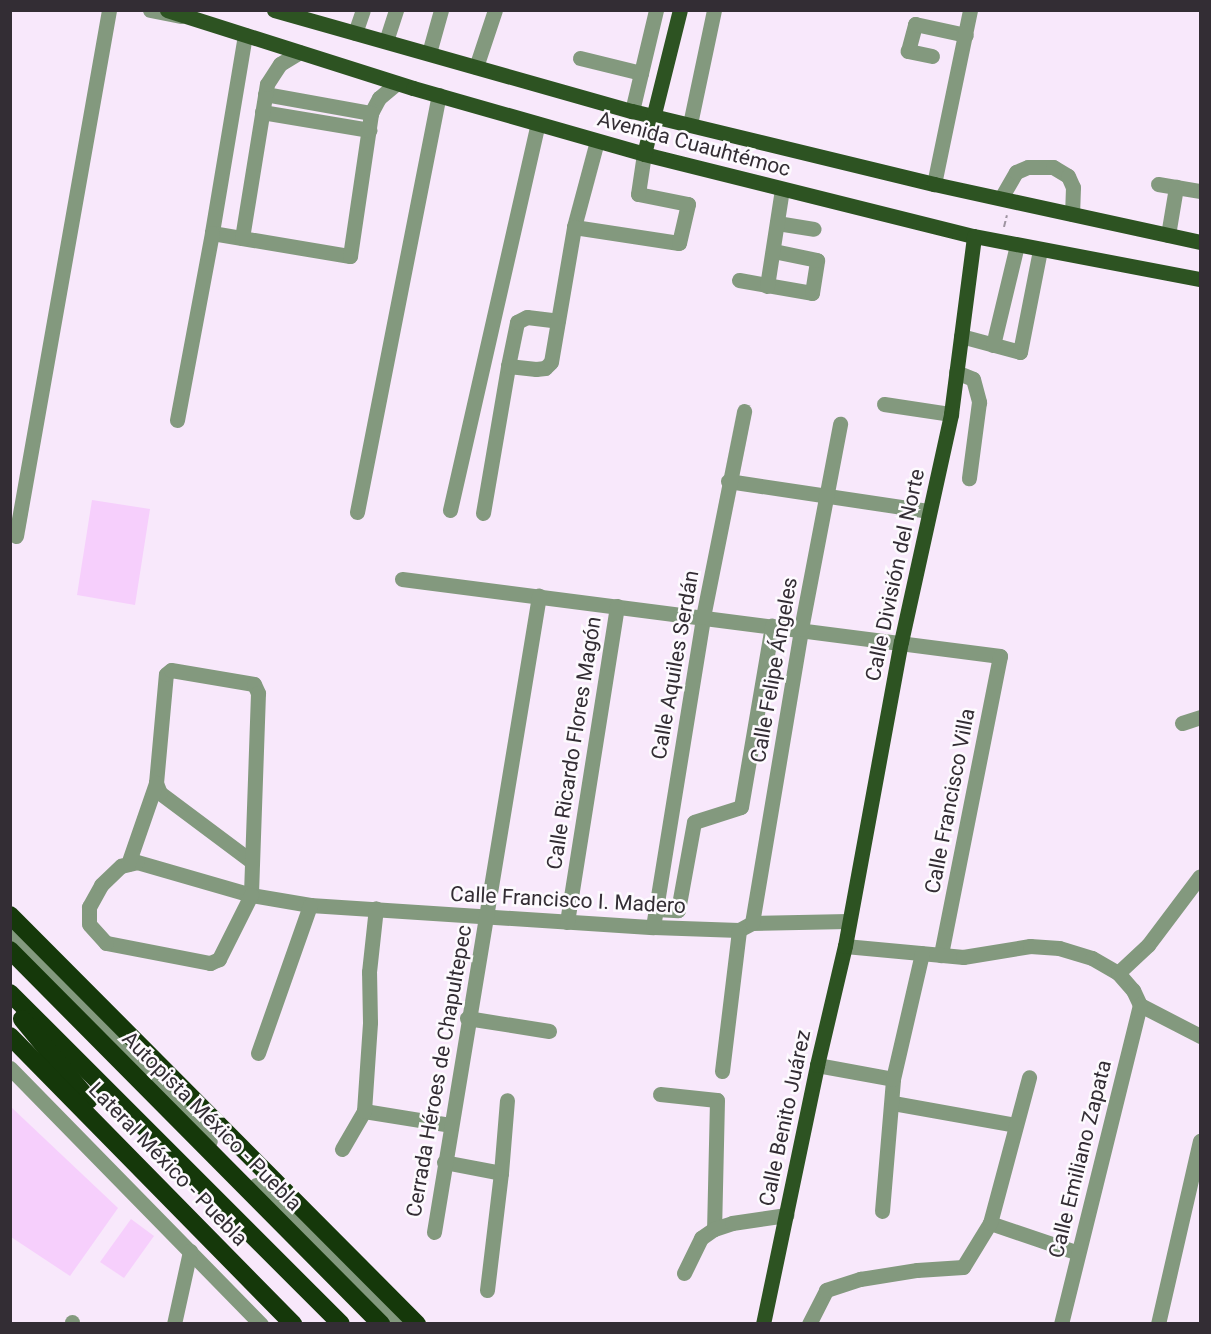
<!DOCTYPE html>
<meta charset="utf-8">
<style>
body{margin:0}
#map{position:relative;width:1211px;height:1334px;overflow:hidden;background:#f8e8fb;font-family:Roboto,sans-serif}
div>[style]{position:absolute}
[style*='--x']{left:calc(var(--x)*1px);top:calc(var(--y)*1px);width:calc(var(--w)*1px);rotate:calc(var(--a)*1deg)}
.green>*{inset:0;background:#f6cffc}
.path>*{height:2px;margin-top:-1px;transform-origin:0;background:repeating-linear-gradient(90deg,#9f94a1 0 6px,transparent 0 9px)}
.minor>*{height:15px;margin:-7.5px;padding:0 7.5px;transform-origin:7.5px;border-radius:7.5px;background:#83997e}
.major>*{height:15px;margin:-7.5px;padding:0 7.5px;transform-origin:7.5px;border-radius:7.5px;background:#2d5322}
.highway>*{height:18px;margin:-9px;padding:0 9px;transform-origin:9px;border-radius:9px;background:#15380a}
span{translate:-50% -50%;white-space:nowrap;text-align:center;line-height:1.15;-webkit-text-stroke:5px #fdfafe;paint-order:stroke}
.street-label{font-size:21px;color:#332d34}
.frame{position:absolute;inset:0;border:12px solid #332d34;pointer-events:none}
</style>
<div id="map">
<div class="green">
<i style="clip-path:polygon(92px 500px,150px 509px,135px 605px,77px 595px)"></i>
<i style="clip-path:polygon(10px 1106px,118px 1208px,70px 1276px,11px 1237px)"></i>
<i style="clip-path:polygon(131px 1219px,154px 1236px,124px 1278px,100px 1262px)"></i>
</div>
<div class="path">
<i style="--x:1004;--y:227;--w:12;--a:-76"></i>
</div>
<div class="minor">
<i style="--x:150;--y:10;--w:31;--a:11"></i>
<i style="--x:355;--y:33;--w:24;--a:-71"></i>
<i style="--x:245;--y:35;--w:201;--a:99.5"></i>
<i style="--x:212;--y:233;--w:140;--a:9.5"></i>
<i style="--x:350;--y:256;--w:145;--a:-81.6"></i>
<i style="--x:371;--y:113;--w:17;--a:-62"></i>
<i style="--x:379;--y:98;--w:23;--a:-40"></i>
<i style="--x:386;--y:41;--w:33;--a:-72"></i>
<i style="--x:429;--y:53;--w:45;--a:-74.4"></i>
<i style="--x:932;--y:56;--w:25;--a:-168"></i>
<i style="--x:908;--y:51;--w:28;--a:-75"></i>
<i style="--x:915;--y:24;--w:52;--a:12.2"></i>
<i style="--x:580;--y:58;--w:63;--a:13.8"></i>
<i style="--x:476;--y:67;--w:60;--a:-71.6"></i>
<i style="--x:265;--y:94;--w:108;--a:10.2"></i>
<i style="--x:632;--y:111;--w:104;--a:-76.6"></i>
<i style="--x:262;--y:112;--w:109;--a:9.5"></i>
<i style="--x:690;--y:124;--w:116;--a:-78.1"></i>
<i style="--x:597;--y:141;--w:89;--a:105"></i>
<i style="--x:574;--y:227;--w:106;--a:8.7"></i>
<i style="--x:679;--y:243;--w:40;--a:-77"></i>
<i style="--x:688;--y:204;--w:51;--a:-168.7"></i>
<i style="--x:638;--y:194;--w:40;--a:-81.5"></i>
<i style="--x:934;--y:184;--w:178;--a:-78.3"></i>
<i style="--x:1158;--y:184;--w:43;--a:9.5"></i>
<i style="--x:1001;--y:198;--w:30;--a:-60"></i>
<i style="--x:1016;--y:172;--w:13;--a:-23"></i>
<i style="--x:1028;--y:167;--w:25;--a:0"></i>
<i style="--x:1053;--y:167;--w:17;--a:31"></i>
<i style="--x:1068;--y:176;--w:12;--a:66"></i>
<i style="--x:1073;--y:187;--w:27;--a:92"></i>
<i style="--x:777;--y:223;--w:37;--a:9"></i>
<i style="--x:1168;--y:235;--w:49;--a:-80.5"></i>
<i style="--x:242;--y:238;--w:156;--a:-80.8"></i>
<i style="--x:267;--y:84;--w:24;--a:-57"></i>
<i style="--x:280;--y:64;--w:23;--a:-31"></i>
<i style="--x:739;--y:280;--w:74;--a:10.1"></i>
<i style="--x:812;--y:293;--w:33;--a:-81"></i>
<i style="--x:817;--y:260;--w:45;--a:-168.4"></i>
<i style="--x:767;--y:286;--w:98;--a:-81.2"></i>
<i style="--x:961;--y:336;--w:61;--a:15.2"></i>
<i style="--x:1020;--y:352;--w:104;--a:-78.9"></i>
<i style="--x:993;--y:345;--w:103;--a:-76.5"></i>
<i style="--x:508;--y:366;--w:45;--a:-78.4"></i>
<i style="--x:517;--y:322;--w:11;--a:-27"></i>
<i style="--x:527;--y:317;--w:31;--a:7"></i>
<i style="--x:956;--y:372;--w:18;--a:22"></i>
<i style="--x:973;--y:379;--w:24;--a:75"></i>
<i style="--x:979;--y:402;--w:77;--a:97.5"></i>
<i style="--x:884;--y:404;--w:68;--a:8.5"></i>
<i style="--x:177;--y:420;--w:190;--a:-79.4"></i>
<i style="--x:728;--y:481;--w:202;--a:8.5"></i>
<i style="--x:450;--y:510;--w:396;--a:-77.2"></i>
<i style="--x:357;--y:512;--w:425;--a:-78.9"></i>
<i style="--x:483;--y:513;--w:149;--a:-80.3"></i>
<i style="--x:508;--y:366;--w:28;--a:6"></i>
<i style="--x:536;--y:369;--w:9;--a:-6"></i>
<i style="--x:545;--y:368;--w:8;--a:-45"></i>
<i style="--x:551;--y:362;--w:137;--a:-80.3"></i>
<i style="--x:16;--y:536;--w:534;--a:-79.97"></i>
<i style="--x:402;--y:579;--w:603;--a:7.34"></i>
<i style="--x:1000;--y:656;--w:305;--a:101.2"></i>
<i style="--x:1182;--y:723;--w:19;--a:-18"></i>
<i style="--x:251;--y:861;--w:114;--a:-143.2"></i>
<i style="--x:160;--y:793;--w:11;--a:-112"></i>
<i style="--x:156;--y:783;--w:109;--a:-84.8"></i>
<i style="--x:166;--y:674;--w:6;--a:-39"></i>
<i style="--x:171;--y:670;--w:84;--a:9.6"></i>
<i style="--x:254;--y:684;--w:10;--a:66"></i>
<i style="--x:258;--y:693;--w:202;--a:92"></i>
<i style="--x:251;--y:895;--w:60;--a:9.6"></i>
<i style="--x:310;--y:905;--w:344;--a:3.7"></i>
<i style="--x:653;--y:927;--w:86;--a:2"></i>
<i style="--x:739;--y:930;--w:15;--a:-28"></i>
<i style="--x:752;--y:923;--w:96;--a:-1.2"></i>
<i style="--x:137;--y:862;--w:119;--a:16.1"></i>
<i style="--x:251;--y:895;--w:72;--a:116.6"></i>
<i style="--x:219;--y:959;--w:10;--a:156"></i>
<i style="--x:210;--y:963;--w:106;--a:-169.1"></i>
<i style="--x:106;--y:943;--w:25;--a:-132"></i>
<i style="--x:89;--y:924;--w:17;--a:-90"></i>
<i style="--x:89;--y:907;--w:25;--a:-61"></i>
<i style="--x:101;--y:885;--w:28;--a:-44"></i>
<i style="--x:121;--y:866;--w:16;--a:-14"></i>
<i style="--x:128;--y:864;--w:86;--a:-70.9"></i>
<i style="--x:656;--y:909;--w:22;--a:3"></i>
<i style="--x:678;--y:910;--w:89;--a:-79.7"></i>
<i style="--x:694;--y:822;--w:49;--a:-17.7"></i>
<i style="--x:741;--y:807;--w:184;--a:-80.3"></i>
<i style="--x:567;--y:922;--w:320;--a:-81"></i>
<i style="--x:752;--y:923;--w:298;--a:-80.5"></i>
<i style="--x:801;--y:629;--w:209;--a:-79.2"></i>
<i style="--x:653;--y:927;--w:314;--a:-80.8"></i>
<i style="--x:703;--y:617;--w:210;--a:-78.7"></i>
<i style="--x:10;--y:935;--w:258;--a:45.2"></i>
<i style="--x:192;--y:1118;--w:29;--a:52"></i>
<i style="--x:845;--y:946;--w:119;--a:5.3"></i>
<i style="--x:963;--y:957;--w:68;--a:-9.3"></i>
<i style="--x:1030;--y:946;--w:29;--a:4"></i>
<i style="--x:1059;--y:948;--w:34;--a:17"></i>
<i style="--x:1092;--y:958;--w:30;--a:30"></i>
<i style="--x:1118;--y:973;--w:23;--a:49"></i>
<i style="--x:1133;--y:990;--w:17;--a:65"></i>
<i style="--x:1140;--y:1005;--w:68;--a:27.3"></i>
<i style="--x:1118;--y:973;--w:41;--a:-43"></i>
<i style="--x:1148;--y:945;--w:86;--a:-53"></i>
<i style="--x:467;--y:1018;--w:83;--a:9"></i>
<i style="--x:258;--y:1053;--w:157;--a:-70.6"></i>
<i style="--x:817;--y:1065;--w:77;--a:10.4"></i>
<i style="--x:10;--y:1068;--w:359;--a:45.6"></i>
<i style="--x:722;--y:1071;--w:142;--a:-83.1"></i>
<i style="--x:660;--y:1094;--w:57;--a:6"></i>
<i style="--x:717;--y:1100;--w:129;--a:91.3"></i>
<i style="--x:893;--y:1103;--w:124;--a:10.2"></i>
<i style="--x:364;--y:1111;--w:87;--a:9.2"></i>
<i style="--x:342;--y:1149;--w:44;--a:-59.9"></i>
<i style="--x:364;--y:1111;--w:89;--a:-86.1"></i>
<i style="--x:370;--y:1022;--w:50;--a:-91.1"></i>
<i style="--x:369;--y:972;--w:64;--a:-83.8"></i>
<i style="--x:444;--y:1162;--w:58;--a:10.9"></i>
<i style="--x:256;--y:1185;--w:39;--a:40"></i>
<i style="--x:286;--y:1210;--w:162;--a:44.7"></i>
<i style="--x:882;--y:1211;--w:132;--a:-85.2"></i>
<i style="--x:893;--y:1079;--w:129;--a:-77"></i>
<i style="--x:990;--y:1223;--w:93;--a:18.8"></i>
<i style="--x:434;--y:1232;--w:645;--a:-80.63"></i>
<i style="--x:684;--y:1273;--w:39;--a:-64"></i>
<i style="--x:701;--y:1238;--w:16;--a:-35"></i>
<i style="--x:714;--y:1229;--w:19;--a:-18"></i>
<i style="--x:732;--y:1223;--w:55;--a:-8.4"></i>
<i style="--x:487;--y:1290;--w:118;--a:-83.2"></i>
<i style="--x:501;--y:1173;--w:73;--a:-85.3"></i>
<i style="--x:72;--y:1324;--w:2;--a:-90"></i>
<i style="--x:174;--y:1324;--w:75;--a:-77.6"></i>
<i style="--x:809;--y:1324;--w:38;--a:-63"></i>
<i style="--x:826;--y:1290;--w:36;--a:-18"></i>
<i style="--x:860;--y:1279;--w:58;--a:-9"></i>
<i style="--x:917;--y:1270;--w:46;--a:-3.7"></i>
<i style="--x:963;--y:1267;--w:52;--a:-58.5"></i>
<i style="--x:990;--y:1223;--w:151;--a:-75"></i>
<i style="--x:1061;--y:1324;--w:329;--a:-76.1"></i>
<i style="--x:1158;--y:1324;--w:188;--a:-77.1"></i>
</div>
<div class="major">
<i style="--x:167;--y:10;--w:258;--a:17.6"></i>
<i style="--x:413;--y:88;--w:240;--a:15.9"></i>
<i style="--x:644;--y:154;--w:340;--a:14"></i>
<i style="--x:974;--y:236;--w:230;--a:10.8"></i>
<i style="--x:274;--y:10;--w:372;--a:15.8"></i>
<i style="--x:632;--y:111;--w:311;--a:13.6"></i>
<i style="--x:934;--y:184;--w:272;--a:12.3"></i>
<i style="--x:644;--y:154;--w:148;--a:-76"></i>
<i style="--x:763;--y:1324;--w:265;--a:-78.2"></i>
<i style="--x:817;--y:1065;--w:122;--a:-76.8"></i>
<i style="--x:845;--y:946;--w:309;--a:-79.6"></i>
<i style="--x:901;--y:642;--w:233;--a:-77.6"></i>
<i style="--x:951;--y:414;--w:179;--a:-82.6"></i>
</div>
<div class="highway">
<i style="--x:10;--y:915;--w:577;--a:45.14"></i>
<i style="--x:10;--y:950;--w:527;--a:45.23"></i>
<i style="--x:10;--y:993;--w:468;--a:45"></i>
<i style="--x:22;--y:1019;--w:105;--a:50.4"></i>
<i style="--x:10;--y:1036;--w:404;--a:45.5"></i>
</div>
<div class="street-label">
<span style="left:694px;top:144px;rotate:15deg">Avenida Cuauhtémoc</span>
<span style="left:895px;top:575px;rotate:-78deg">Calle División del Norte</span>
<span style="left:675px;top:665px;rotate:-80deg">Calle Aquiles Serdán</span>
<span style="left:774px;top:670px;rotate:-80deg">Calle Felipe Ángeles</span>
<span style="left:574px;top:743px;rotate:-81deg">Calle Ricardo Flores Magón</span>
<span style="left:950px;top:801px;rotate:-79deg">Calle Francisco Villa</span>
<span style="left:568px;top:900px;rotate:3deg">Calle Francisco I. Madero</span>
<span style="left:439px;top:1071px;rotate:-80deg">Cerrada Héroes de Chapultepec</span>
<span style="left:785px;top:1118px;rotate:-78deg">Calle Benito Juárez</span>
<span style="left:212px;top:1121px;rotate:45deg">Autopista México - Puebla</span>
<span style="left:1080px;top:1159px;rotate:-76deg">Calle Emiliano Zapata</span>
<span style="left:168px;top:1164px;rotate:46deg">Lateral México - Puebla</span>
</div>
<div class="frame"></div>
</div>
